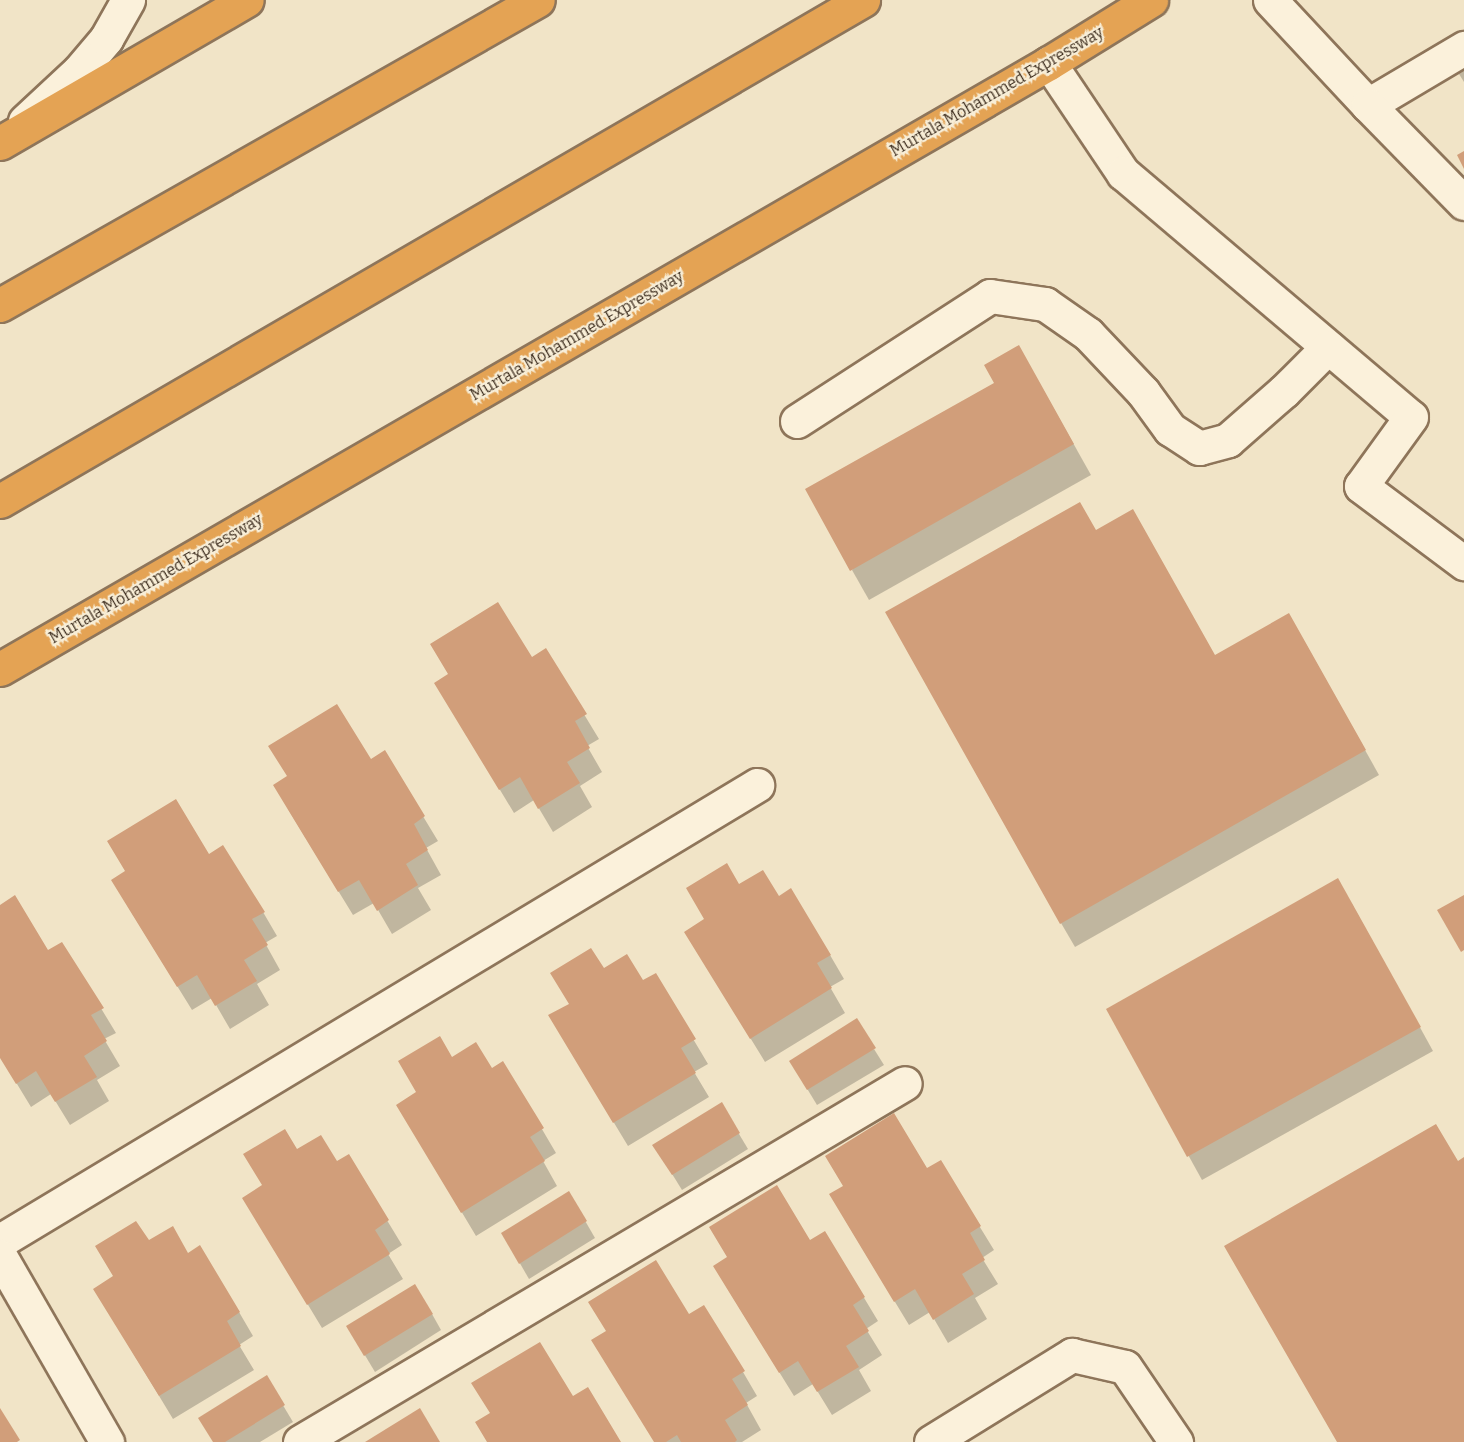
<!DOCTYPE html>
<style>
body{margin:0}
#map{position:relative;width:1464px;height:1442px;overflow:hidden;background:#f1e4c7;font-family:Bitter,serif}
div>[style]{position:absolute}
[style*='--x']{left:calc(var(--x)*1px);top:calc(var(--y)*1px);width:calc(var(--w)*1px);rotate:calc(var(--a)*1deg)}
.shadow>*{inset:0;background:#0003}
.building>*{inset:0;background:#d19e7a}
.roads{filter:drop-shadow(2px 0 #8e755a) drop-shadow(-2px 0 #8e755a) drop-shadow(0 2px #8e755a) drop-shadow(0 -2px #8e755a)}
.minor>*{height:33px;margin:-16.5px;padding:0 16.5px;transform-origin:16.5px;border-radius:16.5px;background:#fbf1db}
.highway>*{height:33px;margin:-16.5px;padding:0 16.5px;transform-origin:16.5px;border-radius:16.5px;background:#e4a354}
span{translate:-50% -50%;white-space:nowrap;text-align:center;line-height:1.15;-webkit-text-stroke:4.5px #f8eed7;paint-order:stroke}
.street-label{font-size:16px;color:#3e2e1f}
</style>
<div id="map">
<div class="shadow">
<i style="clip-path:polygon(1464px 71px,1464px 82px,1459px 74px)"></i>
<i style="clip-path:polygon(1036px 377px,1091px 475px,869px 600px,852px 570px,996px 383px)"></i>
<i style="clip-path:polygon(1303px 639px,1379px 775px,1075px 947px,1061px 923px,1215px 657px)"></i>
<i style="clip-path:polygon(545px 650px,599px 739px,587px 746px,602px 772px,580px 786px,592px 807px,553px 832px,534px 800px,514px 813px,450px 707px)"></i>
<i style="clip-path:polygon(384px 752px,438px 841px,426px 848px,441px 875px,418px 888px,431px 910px,392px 934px,374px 903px,353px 915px,288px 809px)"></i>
<i style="clip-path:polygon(209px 856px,263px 912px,277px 936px,265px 943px,280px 970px,257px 984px,269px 1005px,230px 1029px,212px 998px,192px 1010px,127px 905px)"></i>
<i style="clip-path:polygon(779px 898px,830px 955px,844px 979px,830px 987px,845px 1013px,765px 1062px,700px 956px,706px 920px)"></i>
<i style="clip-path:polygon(1352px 904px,1433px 1051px,1202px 1180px,1108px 1010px)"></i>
<i style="clip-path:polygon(0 907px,48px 952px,62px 944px,116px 1033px,104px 1039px,120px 1066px,97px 1080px,109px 1101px,70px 1125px,51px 1094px,31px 1107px,0 1056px)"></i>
<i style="clip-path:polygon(604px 970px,643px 982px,655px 975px,708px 1064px,694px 1072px,709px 1097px,628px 1146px,564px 1040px,570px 1004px)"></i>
<i style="clip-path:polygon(874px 1049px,884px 1065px,817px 1105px,800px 1077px)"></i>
<i style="clip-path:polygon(452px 1059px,491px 1071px,503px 1063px,556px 1153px,543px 1161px,557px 1186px,476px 1236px,412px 1129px,418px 1093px)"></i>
<i style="clip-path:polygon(721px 1104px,748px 1149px,682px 1190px,664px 1161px)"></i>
<i style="clip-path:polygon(297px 1152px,337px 1163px,348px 1156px,402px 1245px,388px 1254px,403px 1279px,322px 1328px,258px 1222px,264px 1185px)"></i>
<i style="clip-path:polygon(940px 1162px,994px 1250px,982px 1258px,998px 1284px,975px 1298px,987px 1319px,948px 1343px,930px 1312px,909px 1325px,844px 1218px)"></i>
<i style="clip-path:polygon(569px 1193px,595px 1238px,529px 1279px,503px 1234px)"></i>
<i style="clip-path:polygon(825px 1233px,878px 1321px,866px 1329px,882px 1355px,859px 1370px,871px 1391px,832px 1415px,813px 1384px,794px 1396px,729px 1291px)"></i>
<i style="clip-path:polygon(148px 1242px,188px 1255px,239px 1312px,253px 1336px,239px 1345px,254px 1370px,173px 1419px,109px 1313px,115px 1277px)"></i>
<i style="clip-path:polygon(432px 1314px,441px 1330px,375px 1372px,348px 1327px)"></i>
<i style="clip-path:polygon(689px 1316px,743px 1372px,757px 1396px,746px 1403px,761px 1430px,742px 1442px,655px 1442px)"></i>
<i style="clip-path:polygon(266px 1377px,293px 1422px,260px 1442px,214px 1442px)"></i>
</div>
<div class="building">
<i style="clip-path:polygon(1464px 151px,1464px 169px,1457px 155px)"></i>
<i style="clip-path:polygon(1019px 345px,1074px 444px,850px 571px,805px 489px,994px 383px,984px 365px)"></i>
<i style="clip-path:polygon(1080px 502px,1096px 530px,1133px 509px,1215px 655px,1289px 613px,1366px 750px,1060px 924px,885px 612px)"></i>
<i style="clip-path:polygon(498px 602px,532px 657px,546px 648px,587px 714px,575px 721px,590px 748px,567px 762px,580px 783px,538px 809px,520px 777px,499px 790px,434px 683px,448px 674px,430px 644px)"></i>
<i style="clip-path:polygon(337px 704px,371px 759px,385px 750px,425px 816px,414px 824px,428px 850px,406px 864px,418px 885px,377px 911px,359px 880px,338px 892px,273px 785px,287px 776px,268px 746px)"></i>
<i style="clip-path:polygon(176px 799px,209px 854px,223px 845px,265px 912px,252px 919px,268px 945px,244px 960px,257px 981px,215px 1006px,197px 975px,177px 987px,111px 880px,125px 871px,107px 841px)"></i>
<i style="clip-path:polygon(727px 863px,739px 884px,763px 870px,779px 896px,791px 888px,831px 955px,817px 963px,832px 988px,750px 1039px,684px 932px,704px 919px,686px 888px)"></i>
<i style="clip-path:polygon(1338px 878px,1421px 1027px,1187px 1157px,1106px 1009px)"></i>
<i style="clip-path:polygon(15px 895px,48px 950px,62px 942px,104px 1008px,91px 1015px,107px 1041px,84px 1056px,97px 1077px,55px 1102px,36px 1071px,16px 1084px,0 1058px,0 905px)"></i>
<i style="clip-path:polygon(1464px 895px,1464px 950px,1461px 952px,1437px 910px)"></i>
<i style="clip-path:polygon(591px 948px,604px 968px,627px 954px,643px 980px,656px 973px,696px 1039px,681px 1048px,696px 1073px,613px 1123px,548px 1015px,569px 1004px,550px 973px)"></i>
<i style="clip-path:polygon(857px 1018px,876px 1048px,807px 1090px,789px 1061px)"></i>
<i style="clip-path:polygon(440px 1036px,452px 1057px,476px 1042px,492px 1068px,503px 1061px,544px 1128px,530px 1137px,545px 1161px,461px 1213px,396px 1105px,416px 1092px,398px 1061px)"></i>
<i style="clip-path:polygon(722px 1102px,740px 1133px,672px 1175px,652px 1145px)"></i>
<i style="clip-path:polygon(894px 1113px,927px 1168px,941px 1160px,981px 1226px,970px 1233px,985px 1260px,962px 1274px,974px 1294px,933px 1320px,915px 1289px,894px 1302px,829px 1194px,843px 1186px,825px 1156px)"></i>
<i style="clip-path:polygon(1436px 1124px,1458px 1161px,1464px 1157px,1464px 1442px,1337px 1442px,1224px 1246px)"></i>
<i style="clip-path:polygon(285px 1129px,297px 1149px,321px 1135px,337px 1161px,349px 1154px,389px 1220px,375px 1230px,390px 1254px,307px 1305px,242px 1198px,262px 1185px,243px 1154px)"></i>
<i style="clip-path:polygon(777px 1185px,810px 1240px,825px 1231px,865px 1297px,853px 1305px,869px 1331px,846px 1346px,859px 1367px,817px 1392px,798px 1361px,779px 1373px,713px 1266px,727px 1257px,709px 1227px)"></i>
<i style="clip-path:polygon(569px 1191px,587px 1221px,519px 1264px,501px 1233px)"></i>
<i style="clip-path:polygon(136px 1221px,149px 1240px,173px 1226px,188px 1253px,200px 1245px,240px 1312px,227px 1321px,241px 1346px,159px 1396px,93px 1289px,113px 1276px,95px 1246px)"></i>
<i style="clip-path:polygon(656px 1260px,689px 1314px,704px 1305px,745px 1371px,732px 1379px,748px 1405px,725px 1420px,737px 1440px,735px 1442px,681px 1442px,677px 1435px,666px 1442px,654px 1442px,591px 1340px,606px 1331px,588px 1302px)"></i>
<i style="clip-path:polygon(415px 1284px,433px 1314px,364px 1356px,346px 1326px)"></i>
<i style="clip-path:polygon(540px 1342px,573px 1396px,588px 1387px,621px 1442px,487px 1442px,475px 1422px,490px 1413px,471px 1383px)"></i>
<i style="clip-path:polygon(267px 1375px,285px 1405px,225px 1442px,213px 1442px,198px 1418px)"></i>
<i style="clip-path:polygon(0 1408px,20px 1440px,17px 1442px,0 1442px)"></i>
<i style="clip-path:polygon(420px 1408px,440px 1442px,365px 1442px)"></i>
</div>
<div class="roads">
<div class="minor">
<i style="--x:1270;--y:0;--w:144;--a:47"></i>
<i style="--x:1368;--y:105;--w:112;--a:-30.7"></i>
<i style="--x:1049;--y:63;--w:133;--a:56.1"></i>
<i style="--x:1123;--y:173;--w:377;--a:40.3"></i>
<i style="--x:1411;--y:417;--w:85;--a:125.9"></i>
<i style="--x:1361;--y:486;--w:129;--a:36.8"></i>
<i style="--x:1368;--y:105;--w:137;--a:45.6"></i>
<i style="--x:25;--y:121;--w:74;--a:-42.8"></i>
<i style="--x:79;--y:71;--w:42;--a:-49.8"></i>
<i style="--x:106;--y:39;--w:45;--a:-60.6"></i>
<i style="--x:797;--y:421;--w:230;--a:-32.9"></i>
<i style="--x:990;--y:296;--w:56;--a:8.3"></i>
<i style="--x:1045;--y:304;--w:52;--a:34.9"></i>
<i style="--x:1088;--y:334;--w:80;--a:46.5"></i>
<i style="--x:1143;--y:392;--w:46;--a:53.9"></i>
<i style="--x:1170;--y:429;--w:35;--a:33"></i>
<i style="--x:1199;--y:448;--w:30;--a:-15"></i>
<i style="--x:1228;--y:440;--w:74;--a:-41.2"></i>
<i style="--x:1284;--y:391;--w:62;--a:-45"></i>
<i style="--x:0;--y:1241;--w:884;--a:-31.06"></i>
<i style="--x:0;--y:1256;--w:215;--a:60.1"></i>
<i style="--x:300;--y:1442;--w:703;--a:-30.68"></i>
<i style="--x:931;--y:1442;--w:166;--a:-31.7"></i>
<i style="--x:1072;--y:1355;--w:54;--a:12.8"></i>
<i style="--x:1125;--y:1367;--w:91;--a:55.8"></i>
</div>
<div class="highway">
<i style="--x:0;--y:143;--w:285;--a:-30.1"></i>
<i style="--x:0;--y:305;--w:618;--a:-29.55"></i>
<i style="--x:0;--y:501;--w:998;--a:-30.14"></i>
<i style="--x:0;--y:669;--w:1211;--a:-30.01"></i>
<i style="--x:1049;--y:63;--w:120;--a:-31.7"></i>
</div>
</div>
<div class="street-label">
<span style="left:997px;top:92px;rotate:-30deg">Murtala Mohammed Expressway</span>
<span style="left:577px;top:336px;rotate:-30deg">Murtala Mohammed Expressway</span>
<span style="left:156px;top:579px;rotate:-30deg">Murtala Mohammed Expressway</span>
</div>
</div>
